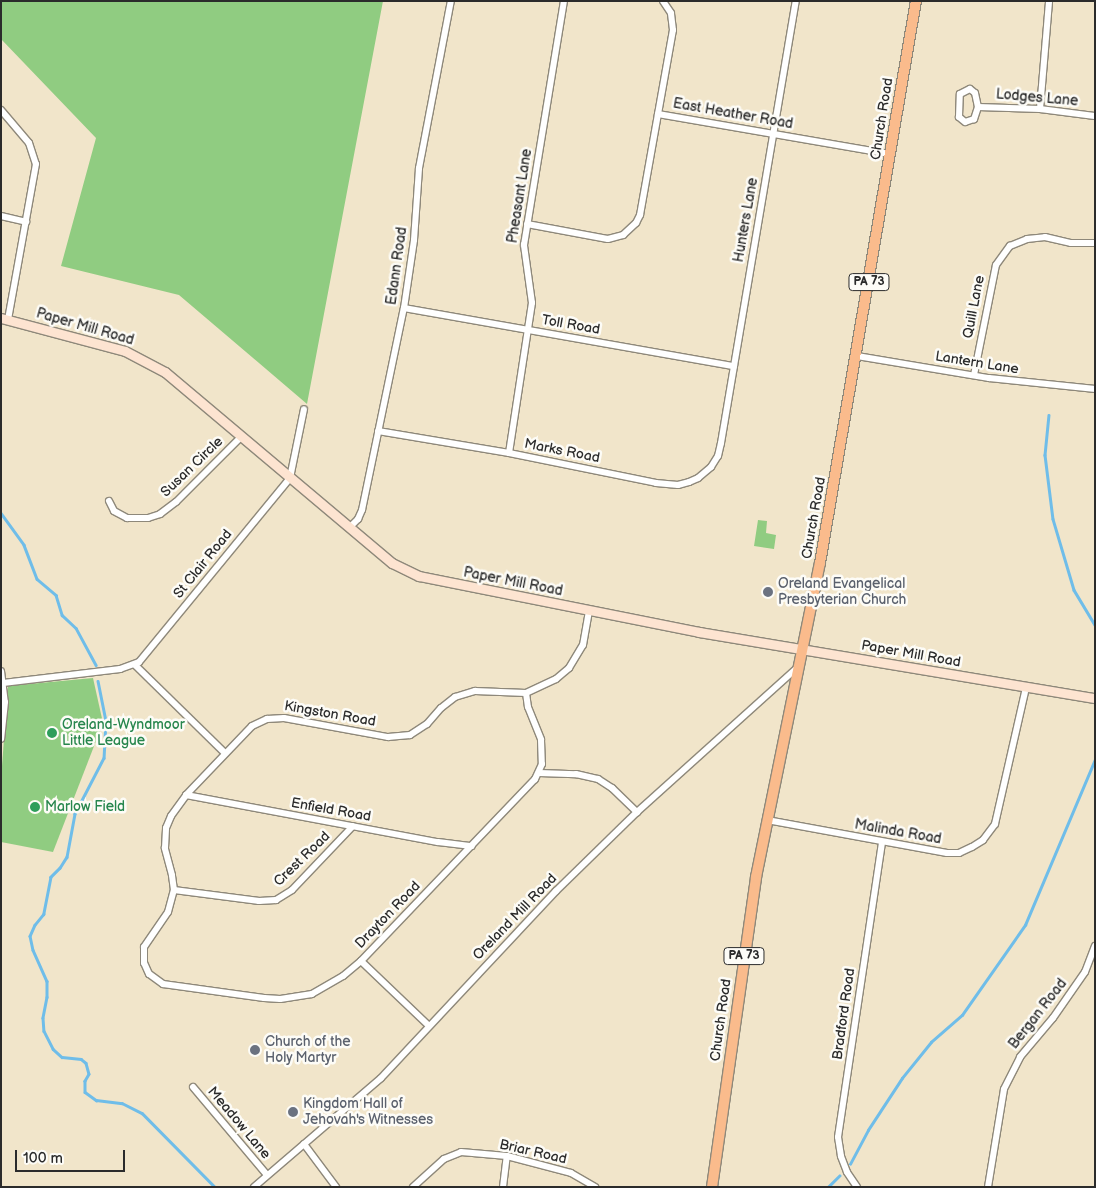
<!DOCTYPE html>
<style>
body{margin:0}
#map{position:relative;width:1096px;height:1188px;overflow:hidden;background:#f1e5ca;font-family:"Balsamiq Sans",sans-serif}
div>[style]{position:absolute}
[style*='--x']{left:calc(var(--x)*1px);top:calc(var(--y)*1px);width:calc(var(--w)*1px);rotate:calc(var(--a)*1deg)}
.green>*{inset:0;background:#90cc81}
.stream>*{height:2.5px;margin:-1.25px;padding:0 1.25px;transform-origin:1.25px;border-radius:1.25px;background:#6fbde9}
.roads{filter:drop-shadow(1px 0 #8e887a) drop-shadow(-1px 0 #8e887a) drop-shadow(0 1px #8e887a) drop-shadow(0 -1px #8e887a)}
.street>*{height:6px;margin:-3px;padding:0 3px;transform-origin:3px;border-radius:3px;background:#fff}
.secondary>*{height:9px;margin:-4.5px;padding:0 4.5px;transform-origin:4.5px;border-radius:4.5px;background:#fde4d1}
.primary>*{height:10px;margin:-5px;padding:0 5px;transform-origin:5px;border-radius:5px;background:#fabb8c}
.dots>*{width:14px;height:14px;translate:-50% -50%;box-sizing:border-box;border:2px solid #fdfcf7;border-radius:50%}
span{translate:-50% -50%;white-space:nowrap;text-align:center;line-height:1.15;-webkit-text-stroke:5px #fdfcf7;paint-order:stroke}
.shield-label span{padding:1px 4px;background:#fdfcf7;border:1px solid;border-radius:4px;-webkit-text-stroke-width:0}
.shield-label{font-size:12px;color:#2b2b2b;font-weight:700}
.street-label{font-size:14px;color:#2b2b2b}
.worship-label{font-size:14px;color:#5b616d}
.left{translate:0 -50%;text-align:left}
.leisure-label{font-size:14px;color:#27864d}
.frame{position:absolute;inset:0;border:2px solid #2b2b2b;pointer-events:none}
.scale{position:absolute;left:15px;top:1150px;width:110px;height:22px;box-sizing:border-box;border:2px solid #2b2b2b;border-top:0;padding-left:6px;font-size:15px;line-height:18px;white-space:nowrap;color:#2b2b2b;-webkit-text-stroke:4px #fdfcf7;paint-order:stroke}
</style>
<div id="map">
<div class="green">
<i style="clip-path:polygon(1px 1px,383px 1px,307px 404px,179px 295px,61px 266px,96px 138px,1px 39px)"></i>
<i style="clip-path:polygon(758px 520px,767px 521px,766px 533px,776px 535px,774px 549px,754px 546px)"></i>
<i style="clip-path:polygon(93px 678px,103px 723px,53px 852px,1px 842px,1px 779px,8px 686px)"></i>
</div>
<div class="stream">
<i style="--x:1049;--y:415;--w:40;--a:95.7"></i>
<i style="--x:1045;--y:455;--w:64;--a:82.9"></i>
<i style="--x:1053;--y:519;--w:74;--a:73.5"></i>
<i style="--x:1074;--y:590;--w:41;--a:59"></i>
<i style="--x:1;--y:513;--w:39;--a:54"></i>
<i style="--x:24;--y:545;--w:36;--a:69"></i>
<i style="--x:37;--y:579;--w:25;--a:40"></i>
<i style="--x:56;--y:595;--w:21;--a:73"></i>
<i style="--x:62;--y:615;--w:19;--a:43"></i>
<i style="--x:76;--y:628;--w:42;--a:61.6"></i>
<i style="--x:98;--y:681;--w:41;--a:78.7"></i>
<i style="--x:106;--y:721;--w:37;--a:93"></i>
<i style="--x:104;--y:758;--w:63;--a:117.4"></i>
<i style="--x:75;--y:814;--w:44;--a:100.5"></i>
<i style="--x:67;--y:857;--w:13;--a:122"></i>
<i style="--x:60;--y:868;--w:13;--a:135"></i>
<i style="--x:51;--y:877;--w:38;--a:101"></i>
<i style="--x:44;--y:914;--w:14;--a:129"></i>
<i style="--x:35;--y:925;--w:12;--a:114"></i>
<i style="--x:30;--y:936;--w:14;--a:78"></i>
<i style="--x:33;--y:950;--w:34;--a:66"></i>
<i style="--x:47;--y:981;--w:16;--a:90"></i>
<i style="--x:47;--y:997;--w:21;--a:101"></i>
<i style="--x:43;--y:1018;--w:13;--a:86"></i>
<i style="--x:44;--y:1031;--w:20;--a:63"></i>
<i style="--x:53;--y:1049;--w:12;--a:42"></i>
<i style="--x:62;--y:1057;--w:19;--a:6"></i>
<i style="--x:81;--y:1059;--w:6;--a:39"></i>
<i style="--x:86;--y:1063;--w:11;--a:75"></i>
<i style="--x:89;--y:1074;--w:8;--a:120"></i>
<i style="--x:85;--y:1081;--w:11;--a:90"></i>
<i style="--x:85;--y:1092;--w:14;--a:36"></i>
<i style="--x:96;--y:1100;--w:26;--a:7"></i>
<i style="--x:122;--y:1103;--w:22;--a:27"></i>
<i style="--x:142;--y:1113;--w:104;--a:45.4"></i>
<i style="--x:850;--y:1164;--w:38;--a:-62"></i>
<i style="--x:868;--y:1130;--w:62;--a:-56.8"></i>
<i style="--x:902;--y:1078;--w:46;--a:-51.1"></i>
<i style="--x:931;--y:1042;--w:41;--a:-41.1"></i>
<i style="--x:962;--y:1015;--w:110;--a:-55"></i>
<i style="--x:1025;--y:925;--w:180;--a:-67.1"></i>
<i style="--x:828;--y:1187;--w:16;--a:-45"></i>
</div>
<div class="roads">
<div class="street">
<i style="--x:970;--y:89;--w:6;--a:39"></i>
<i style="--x:975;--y:93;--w:14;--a:78"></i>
<i style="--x:978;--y:107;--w:13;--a:108"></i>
<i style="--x:974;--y:119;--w:9;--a:162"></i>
<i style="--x:965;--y:122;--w:8;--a:-140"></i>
<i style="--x:959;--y:117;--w:23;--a:-88"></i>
<i style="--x:960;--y:94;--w:11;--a:-27"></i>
<i style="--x:978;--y:107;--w:62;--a:1.8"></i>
<i style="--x:1040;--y:109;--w:55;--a:7.3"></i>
<i style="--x:1040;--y:109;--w:108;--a:-85.2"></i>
<i style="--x:1;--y:110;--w:43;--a:49.7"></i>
<i style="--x:29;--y:143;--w:22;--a:72"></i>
<i style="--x:36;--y:164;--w:158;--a:100.2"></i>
<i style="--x:658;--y:114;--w:235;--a:9.8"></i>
<i style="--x:1;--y:216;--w:26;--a:13"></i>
<i style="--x:527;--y:224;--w:82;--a:10.5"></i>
<i style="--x:608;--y:239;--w:16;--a:-15"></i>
<i style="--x:623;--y:235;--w:18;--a:-43"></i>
<i style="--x:636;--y:223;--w:9;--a:-63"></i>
<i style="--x:640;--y:215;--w:188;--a:-79.9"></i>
<i style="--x:673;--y:30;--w:17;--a:-97"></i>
<i style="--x:671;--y:13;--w:14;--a:-124"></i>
<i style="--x:404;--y:308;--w:335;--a:10"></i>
<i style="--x:857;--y:356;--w:134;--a:9.5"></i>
<i style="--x:989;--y:378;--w:107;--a:5.9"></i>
<i style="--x:974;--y:375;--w:112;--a:-78.7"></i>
<i style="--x:996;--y:265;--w:24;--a:-54"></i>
<i style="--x:1010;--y:246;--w:18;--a:-22"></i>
<i style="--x:1027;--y:239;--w:18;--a:-6"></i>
<i style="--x:1045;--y:237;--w:27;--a:13"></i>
<i style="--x:1071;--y:243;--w:24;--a:0"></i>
<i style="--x:378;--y:431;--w:133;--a:9.5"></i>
<i style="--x:509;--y:453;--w:150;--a:11.5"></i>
<i style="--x:656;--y:483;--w:22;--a:5"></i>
<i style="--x:678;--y:485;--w:11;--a:-15"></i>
<i style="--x:689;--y:482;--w:10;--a:-24"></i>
<i style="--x:698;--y:478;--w:17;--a:-40"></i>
<i style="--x:711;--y:467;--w:13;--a:-58"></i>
<i style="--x:718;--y:456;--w:13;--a:-77"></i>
<i style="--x:721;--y:443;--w:448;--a:-80.4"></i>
<i style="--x:509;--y:453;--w:152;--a:-81.3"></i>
<i style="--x:532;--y:303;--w:59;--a:-97.9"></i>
<i style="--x:524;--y:245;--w:247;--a:-80.7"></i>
<i style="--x:109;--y:501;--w:11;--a:63"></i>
<i style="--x:114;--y:511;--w:15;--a:28"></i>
<i style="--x:127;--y:518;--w:21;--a:0"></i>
<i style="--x:148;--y:518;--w:13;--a:-18"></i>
<i style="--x:160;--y:514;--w:20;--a:-37"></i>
<i style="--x:176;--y:502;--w:92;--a:-45"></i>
<i style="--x:349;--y:528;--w:13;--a:-45"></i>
<i style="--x:358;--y:519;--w:10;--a:-66"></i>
<i style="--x:362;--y:510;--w:206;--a:-78.3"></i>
<i style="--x:404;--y:308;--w:69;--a:-81.6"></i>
<i style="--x:414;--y:240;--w:72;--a:-86"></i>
<i style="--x:419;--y:168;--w:170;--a:-79.2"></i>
<i style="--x:135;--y:665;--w:126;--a:44.4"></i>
<i style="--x:1;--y:671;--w:31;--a:83"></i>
<i style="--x:5;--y:702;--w:37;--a:96"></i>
<i style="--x:3;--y:683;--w:118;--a:-6.8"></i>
<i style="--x:120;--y:669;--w:20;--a:-20"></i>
<i style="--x:139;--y:662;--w:238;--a:-50.6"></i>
<i style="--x:290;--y:478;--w:70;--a:-78.5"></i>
<i style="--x:526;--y:693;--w:14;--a:82"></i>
<i style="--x:528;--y:707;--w:35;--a:68"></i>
<i style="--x:541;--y:740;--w:24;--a:88"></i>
<i style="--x:542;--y:764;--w:17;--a:115"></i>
<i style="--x:535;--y:779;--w:252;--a:133.7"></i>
<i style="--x:361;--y:961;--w:23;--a:140"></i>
<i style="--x:343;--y:976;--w:36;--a:150"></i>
<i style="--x:312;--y:994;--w:32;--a:171"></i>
<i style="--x:280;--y:999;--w:16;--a:-176"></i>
<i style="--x:264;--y:998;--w:102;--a:-172.1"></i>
<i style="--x:163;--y:984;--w:17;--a:-144"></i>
<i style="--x:149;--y:974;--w:12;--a:-114"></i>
<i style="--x:144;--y:963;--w:16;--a:-90"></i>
<i style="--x:144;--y:947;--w:42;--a:-55.6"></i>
<i style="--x:168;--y:912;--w:23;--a:-75"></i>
<i style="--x:174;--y:890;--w:15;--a:-98"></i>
<i style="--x:172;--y:875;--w:28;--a:-105"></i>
<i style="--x:165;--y:848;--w:20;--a:-87"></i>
<i style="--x:166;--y:828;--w:13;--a:-67"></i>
<i style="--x:171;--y:816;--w:26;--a:-54"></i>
<i style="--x:186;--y:795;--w:95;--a:-46.3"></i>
<i style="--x:252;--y:726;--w:17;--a:-25"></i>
<i style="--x:267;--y:719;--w:17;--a:-3"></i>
<i style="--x:284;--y:718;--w:106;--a:10.4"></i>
<i style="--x:388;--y:737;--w:22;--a:-5"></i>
<i style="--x:410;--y:735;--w:20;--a:-33"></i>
<i style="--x:427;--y:724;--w:21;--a:-49"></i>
<i style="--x:441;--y:708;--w:18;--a:-38"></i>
<i style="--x:455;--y:697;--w:21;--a:-17"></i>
<i style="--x:475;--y:691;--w:51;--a:2.2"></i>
<i style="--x:526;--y:693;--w:33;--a:-25"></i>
<i style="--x:556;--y:679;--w:17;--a:-40"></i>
<i style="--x:569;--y:668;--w:27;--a:-59"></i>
<i style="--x:583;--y:645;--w:35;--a:-80"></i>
<i style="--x:539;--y:773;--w:37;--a:2"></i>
<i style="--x:576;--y:774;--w:23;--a:13"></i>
<i style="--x:598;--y:779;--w:17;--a:33"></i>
<i style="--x:612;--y:788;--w:35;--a:44"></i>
<i style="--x:186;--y:795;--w:256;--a:10.6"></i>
<i style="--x:438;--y:842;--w:34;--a:7"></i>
<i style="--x:767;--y:820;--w:183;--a:10.4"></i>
<i style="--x:947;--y:853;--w:12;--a:0"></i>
<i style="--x:959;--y:853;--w:14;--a:-25"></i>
<i style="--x:972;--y:847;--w:13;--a:-32"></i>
<i style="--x:983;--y:840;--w:20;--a:-53"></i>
<i style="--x:995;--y:824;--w:140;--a:-77.2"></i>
<i style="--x:174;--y:890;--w:86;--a:7.4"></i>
<i style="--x:259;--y:901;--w:17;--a:-3"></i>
<i style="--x:276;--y:900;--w:19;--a:-32"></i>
<i style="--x:292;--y:890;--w:88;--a:-46.4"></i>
<i style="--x:361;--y:961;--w:94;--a:43.7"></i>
<i style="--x:193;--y:1087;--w:115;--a:49.9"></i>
<i style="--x:304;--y:1144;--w:54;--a:53.3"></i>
<i style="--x:254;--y:1187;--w:167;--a:-40.6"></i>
<i style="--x:381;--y:1078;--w:256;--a:-46.9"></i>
<i style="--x:556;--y:891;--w:113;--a:-44.3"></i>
<i style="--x:637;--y:812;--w:215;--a:-42"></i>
<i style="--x:413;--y:1187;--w:42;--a:-42.1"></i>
<i style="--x:444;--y:1159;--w:18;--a:-22"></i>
<i style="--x:461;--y:1152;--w:46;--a:5"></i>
<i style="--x:507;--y:1156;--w:66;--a:14.9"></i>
<i style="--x:571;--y:1173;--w:28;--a:30"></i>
<i style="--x:503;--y:1187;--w:31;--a:-83"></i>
<i style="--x:857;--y:1187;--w:18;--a:-124"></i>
<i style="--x:847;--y:1172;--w:17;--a:-111"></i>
<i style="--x:841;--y:1156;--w:19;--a:-99"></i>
<i style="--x:838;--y:1137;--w:298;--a:-81.5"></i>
<i style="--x:988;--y:1187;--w:99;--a:-80.7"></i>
<i style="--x:1004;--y:1089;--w:36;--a:-63"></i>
<i style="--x:1020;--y:1057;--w:51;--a:-49.8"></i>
<i style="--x:1053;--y:1018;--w:56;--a:-55.2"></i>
<i style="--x:1085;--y:972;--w:28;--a:-69"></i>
</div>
<div class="secondary">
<i style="--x:1;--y:318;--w:128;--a:14.9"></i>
<i style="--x:125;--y:351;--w:45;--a:27.7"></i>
<i style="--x:165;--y:372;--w:297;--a:40.1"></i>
<i style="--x:392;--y:563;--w:30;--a:26"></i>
<i style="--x:419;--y:576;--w:286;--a:11.3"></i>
<i style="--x:699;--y:632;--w:401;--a:9.5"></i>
</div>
<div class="primary">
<i style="--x:712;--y:1187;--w:313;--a:-81.9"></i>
<i style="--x:756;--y:877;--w:320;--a:-78.5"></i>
<i style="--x:820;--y:563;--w:570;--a:-80.31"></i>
</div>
</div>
<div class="dots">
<i style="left:768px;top:592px;background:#6b7280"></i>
<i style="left:52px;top:733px;background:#2e9e5b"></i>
<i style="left:35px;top:807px;background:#2e9e5b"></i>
<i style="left:255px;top:1050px;background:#6b7280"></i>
<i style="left:293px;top:1112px;background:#6b7280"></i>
</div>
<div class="shield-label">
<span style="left:869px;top:282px">PA 73</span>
<span style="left:744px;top:956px">PA 73</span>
</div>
<div class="street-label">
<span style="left:1037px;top:98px;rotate:5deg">Lodges Lane</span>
<span style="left:733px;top:114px;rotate:10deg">East Heather Road</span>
<span style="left:882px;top:119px;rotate:-81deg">Church Road</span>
<span style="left:520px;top:196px;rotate:-81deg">Pheasant Lane</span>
<span style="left:746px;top:220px;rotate:-80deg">Hunters Lane</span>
<span style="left:397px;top:266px;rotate:-82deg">Edann Road</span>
<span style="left:974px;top:307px;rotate:-79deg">Quill Lane</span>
<span style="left:571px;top:325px;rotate:10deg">Toll Road</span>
<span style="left:85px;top:327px;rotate:16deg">Paper Mill Road</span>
<span style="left:977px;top:363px;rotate:9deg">Lantern Lane</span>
<span style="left:562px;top:451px;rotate:11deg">Marks Road</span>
<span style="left:192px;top:467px;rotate:-44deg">Susan Circle</span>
<span style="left:814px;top:518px;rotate:-80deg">Church Road</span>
<span style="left:203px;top:564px;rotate:-51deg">St Clair Road</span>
<span style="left:513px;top:582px;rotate:11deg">Paper Mill Road</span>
<span style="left:911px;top:654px;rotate:10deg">Paper Mill Road</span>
<span style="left:330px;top:714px;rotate:10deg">Kingston Road</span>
<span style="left:331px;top:810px;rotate:10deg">Enfield Road</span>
<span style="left:898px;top:832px;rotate:10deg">Malinda Road</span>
<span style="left:302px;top:859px;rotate:-44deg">Crest Road</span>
<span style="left:388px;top:915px;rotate:-46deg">Drayton Road</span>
<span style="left:515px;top:917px;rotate:-46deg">Oreland Mill Road</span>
<span style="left:844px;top:1014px;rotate:-82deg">Bradford Road</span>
<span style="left:1038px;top:1014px;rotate:-52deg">Bergan Road</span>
<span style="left:721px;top:1020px;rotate:-82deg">Church Road</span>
<span style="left:239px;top:1123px;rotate:50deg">Meadow Lane</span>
<span style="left:533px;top:1152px;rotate:13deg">Briar Road</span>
</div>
<div class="worship-label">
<span class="left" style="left:778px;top:592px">Oreland Evangelical<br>Presbyterian Church</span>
<span class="left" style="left:265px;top:1050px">Church of the<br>Holy Martyr</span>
<span class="left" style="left:303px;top:1112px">Kingdom Hall of<br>Jehovah's Witnesses</span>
</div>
<div class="leisure-label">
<span class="left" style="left:62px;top:733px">Oreland-Wyndmoor<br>Little League</span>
<span class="left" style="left:45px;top:807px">Marlow Field</span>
</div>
<div class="frame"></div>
<div class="scale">100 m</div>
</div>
